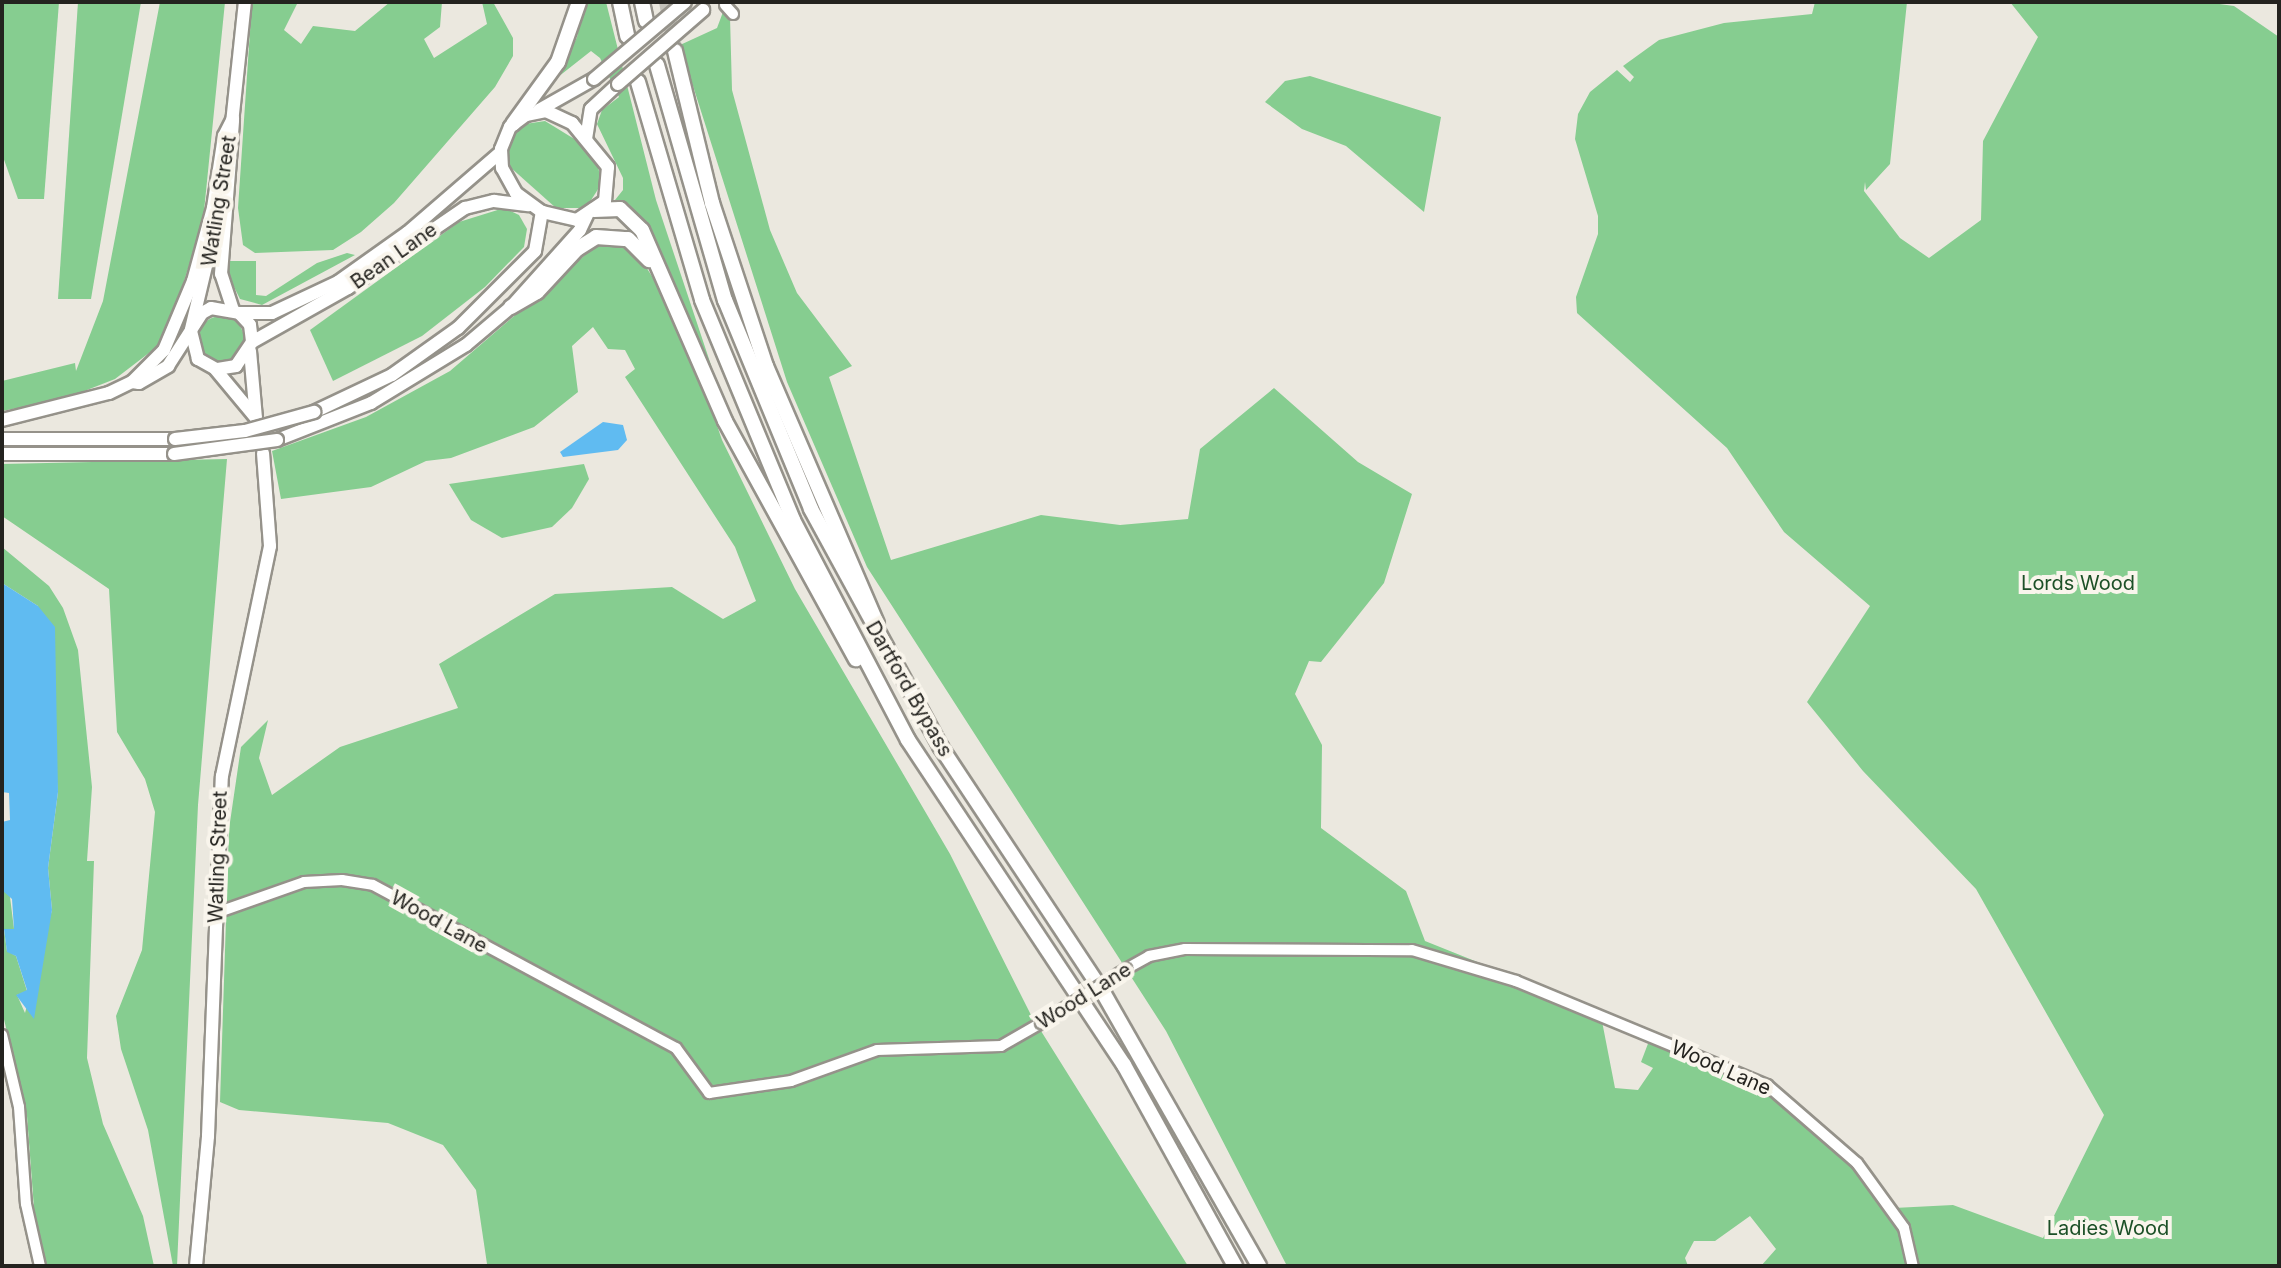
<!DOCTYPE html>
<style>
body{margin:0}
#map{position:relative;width:2281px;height:1268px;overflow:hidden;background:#ebe8df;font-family:Inter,sans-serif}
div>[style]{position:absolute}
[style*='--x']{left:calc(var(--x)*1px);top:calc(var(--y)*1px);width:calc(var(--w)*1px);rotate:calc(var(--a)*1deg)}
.green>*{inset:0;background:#86cd90}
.round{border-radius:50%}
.water>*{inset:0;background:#60bbf1}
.highway-tunnel>*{height:14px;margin-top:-7px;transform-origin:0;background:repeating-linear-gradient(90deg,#c3c1b9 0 14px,transparent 0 21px)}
.roads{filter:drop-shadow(2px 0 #95928a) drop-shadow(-2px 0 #95928a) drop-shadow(0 2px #95928a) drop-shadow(0 -2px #95928a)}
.minor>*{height:10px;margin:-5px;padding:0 5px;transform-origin:5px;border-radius:5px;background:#fff}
.major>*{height:12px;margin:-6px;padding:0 6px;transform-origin:6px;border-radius:6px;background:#fff}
.highway>*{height:14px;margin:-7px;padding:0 7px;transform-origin:7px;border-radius:7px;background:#fff}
.bridges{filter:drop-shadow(2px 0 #95928a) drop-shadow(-2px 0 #95928a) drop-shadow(0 2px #95928a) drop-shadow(0 -2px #95928a)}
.minor-bridge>*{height:10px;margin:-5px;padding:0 5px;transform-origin:5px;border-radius:5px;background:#fff}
.major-bridge>*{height:12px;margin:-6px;padding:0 6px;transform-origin:6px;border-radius:6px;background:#fff}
span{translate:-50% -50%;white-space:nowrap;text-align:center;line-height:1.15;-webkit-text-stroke:8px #f9f5ec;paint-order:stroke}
.street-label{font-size:20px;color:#24231f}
.park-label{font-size:20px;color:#1c5027}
.frame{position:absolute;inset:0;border:4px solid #24231f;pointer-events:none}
</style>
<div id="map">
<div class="green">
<i style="clip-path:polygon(2px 2px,59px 2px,44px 199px,18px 199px,2px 154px)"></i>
<i style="clip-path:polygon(78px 2px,141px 2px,91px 299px,58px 299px)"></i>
<i style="clip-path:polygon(160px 2px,225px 2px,203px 221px,175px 310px,158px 346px,115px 379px,64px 399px,2px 411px,2px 381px,75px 363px,76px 371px,103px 301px)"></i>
<i style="clip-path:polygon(252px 2px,298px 2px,284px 30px,301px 44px,313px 26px,355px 31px,390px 2px,442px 2px,440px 27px,424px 39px,434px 58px,487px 24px,482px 2px,493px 2px,513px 38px,513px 56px,495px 87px,394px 203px,361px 232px,333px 250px,255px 253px,243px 245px,238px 208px)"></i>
<i style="clip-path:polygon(585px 2px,606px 2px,656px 200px,721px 395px,640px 217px,615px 200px,623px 190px,623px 178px,597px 124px,602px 110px,619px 97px,600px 58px,591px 51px,558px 77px,577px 37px)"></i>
<i style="clip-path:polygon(1815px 2px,1907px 2px,1890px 164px,1866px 190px,1865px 182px,1864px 191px,1900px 238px,1929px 258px,1981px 220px,1983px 141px,2038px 37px,2010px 2px,2205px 2px,2234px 6px,2279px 37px,2279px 1266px,1761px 1266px,1776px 1249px,1750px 1216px,1715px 1241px,1694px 1241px,1685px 1258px,1688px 1266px,1287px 1266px,1166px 1031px,867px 567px,787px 382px,680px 45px,717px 28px,723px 12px,730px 17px,732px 90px,770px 230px,797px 293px,852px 366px,829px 377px,891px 560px,1041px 515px,1120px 525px,1188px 519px,1200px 449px,1274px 388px,1358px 462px,1412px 494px,1384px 583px,1321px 662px,1309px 661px,1295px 694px,1322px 745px,1321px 828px,1406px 891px,1425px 941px,1600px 1011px,1615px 1088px,1638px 1090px,1653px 1068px,1641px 1062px,1649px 1041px,1758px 1087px,1841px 1154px,1894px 1208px,1953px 1205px,2043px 1238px,2104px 1115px,1976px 889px,1863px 771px,1807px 702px,1870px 606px,1784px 532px,1727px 448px,1577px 313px,1576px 297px,1598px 234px,1598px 216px,1575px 139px,1578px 114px,1590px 92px,1617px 70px,1630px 82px,1634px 77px,1623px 66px,1659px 40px,1724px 23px,1812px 14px)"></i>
<i style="clip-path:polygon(1310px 76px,1441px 117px,1424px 212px,1346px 146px,1302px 129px,1265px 102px,1285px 81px)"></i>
<i style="clip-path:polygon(545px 121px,576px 140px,597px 163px,602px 183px,586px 208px,556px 208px,510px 167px,508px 149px,515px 132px,525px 124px)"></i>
<i style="clip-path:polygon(504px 208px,519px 215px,527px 229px,524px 247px,485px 287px,422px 336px,333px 381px,310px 330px,459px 222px)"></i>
<i style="clip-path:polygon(599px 243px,623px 243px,639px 256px,655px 281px,701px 379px,722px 440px,795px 589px,950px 854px,1031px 1015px,1188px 1266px,487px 1264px,476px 1190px,443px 1145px,388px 1123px,239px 1110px,220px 1102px,229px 829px,241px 747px,268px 720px,259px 758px,272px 795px,340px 747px,458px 708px,439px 664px,555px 594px,672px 587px,723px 619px,756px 601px,735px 547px,625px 377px,635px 369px,625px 350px,608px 349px,593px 327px,572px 346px,578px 392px,534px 427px,451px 458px,426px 461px,371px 487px,281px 499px,272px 451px,366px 417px,450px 371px)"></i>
<i style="clip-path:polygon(347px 253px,355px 255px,262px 305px,240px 299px,228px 275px,230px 261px,256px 261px,256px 295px,266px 296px,317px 263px)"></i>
<i class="round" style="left:198px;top:316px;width:46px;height:46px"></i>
<i style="clip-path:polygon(227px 459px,198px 805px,177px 1266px,173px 1266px,148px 1130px,121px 1049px,116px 1016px,142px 950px,155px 812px,145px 779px,117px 732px,109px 589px,2px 516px,2px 464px)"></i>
<i style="clip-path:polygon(584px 464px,589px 479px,572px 508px,552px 527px,502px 538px,471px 520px,449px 484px)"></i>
<i style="clip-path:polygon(2px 547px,49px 586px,63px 608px,78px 650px,92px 787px,87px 861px,94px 861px,87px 1058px,103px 1124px,143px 1216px,154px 1266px,47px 1266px,34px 1208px,27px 1116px,2px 1011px,2px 833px,14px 929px,4px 930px,7px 951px,16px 956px,27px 991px,17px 995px,25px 1013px,52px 910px,48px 868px,58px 792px,38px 606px,2px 583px)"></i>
</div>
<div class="water">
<i style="clip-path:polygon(603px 422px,623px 425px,627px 440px,618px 450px,563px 457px,560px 452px)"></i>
<i style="clip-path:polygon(2px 583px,38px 606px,55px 627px,58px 792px,48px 868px,52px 910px,34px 1019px,16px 995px,27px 990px,16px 956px,7px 952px,4px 929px,14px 929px,12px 899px,3px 891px,2px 822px,10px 820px,9px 793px,2px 792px)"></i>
</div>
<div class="highway-tunnel">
<i style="--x:666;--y:2;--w:48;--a:79.2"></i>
</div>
<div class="roads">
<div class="minor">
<i style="--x:725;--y:5;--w:12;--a:48"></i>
<i style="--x:216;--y:913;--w:93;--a:-19.4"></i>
<i style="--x:304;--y:882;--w:38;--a:-3"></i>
<i style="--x:342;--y:880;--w:31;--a:9"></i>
<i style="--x:373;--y:885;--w:344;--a:28.3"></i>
<i style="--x:676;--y:1048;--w:56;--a:53.7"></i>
<i style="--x:709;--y:1093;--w:83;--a:-8.3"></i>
<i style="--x:791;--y:1081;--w:91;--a:-19.8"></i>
<i style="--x:877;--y:1050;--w:124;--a:-1.8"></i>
<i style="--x:1001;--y:1046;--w:46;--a:-29.9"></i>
<i style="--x:1126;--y:969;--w:26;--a:-29"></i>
<i style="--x:1149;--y:956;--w:37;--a:-11"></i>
<i style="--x:1185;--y:949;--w:227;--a:0.3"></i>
<i style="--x:1412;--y:950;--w:109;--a:16.6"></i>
<i style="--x:1516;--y:981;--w:272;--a:22.5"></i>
<i style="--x:1767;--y:1085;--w:119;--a:40.9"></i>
<i style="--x:1857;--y:1163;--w:80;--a:54.1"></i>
<i style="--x:1904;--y:1228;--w:39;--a:77"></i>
<i style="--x:2;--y:1035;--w:74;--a:76.7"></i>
<i style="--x:19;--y:1107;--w:97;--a:85.9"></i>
<i style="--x:26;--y:1204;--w:64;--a:77.3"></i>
</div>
<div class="major">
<i style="--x:539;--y:110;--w:63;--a:-29.4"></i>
<i style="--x:546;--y:111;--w:29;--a:25"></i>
<i style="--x:572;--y:123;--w:57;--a:50.7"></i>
<i style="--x:608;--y:167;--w:34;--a:95"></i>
<i style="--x:605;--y:201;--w:34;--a:146"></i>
<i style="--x:577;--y:220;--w:36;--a:-167"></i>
<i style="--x:542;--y:212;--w:32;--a:-144"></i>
<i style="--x:516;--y:193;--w:29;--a:-119"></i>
<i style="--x:502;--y:168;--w:19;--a:-93"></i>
<i style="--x:501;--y:149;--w:24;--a:-68"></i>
<i style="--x:510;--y:127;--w:20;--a:-37"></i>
<i style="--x:526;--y:115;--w:20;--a:-11"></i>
<i style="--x:232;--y:123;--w:122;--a:-83.9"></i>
<i style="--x:586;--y:139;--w:30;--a:-81"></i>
<i style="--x:591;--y:109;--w:37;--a:-43"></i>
<i style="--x:233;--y:310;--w:38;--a:-108"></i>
<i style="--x:221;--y:274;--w:153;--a:-85.5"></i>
<i style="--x:239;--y:313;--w:33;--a:0"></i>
<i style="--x:272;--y:313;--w:73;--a:-25.2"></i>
<i style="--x:338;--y:282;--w:85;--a:-35.4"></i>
<i style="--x:407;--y:233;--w:124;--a:-40.8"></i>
<i style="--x:191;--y:329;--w:108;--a:-76.6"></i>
<i style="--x:252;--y:342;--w:110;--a:-29.4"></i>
<i style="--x:348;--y:288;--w:142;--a:-34.4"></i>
<i style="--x:465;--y:208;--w:30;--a:-14"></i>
<i style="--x:494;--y:201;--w:35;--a:7"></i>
<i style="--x:250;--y:351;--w:67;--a:84.9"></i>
<i style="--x:216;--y:370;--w:62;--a:50.2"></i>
<i style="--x:132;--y:382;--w:7;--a:8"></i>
<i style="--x:139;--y:383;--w:34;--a:-30"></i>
<i style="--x:168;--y:366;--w:63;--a:-57.3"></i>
<i style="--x:202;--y:313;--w:10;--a:-29"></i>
<i style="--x:211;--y:308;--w:28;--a:10"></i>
<i style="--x:239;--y:313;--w:16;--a:47"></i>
<i style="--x:250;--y:325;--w:17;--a:83"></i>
<i style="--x:252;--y:342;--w:29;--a:124"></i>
<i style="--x:236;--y:366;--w:20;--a:171"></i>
<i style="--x:216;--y:369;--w:21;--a:-151"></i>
<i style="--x:198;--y:359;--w:29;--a:-104"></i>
<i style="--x:314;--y:412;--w:86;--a:-25.4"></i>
<i style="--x:392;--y:375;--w:81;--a:-35.5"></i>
<i style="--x:458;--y:328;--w:109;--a:-45"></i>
<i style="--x:535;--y:251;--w:40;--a:-80"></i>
<i style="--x:2;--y:420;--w:110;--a:-14.2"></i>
<i style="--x:109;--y:393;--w:25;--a:-26"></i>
<i style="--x:132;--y:382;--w:45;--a:-45"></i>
<i style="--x:164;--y:350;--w:75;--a:-67.2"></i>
<i style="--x:193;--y:281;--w:76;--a:-74.7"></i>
<i style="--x:213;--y:208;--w:73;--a:-81.3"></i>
<i style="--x:224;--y:136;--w:20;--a:-63"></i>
<i style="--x:2;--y:439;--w:173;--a:0"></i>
<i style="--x:277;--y:440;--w:101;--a:-21.5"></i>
<i style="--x:371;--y:403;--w:111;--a:-31.4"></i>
<i style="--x:466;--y:345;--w:59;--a:-40.2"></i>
<i style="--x:511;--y:307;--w:103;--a:-48.1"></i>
<i style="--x:580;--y:230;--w:17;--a:-65"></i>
<i style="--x:2;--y:454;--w:172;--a:0"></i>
<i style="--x:196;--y:1266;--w:131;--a:-84.7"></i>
<i style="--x:208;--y:1136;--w:360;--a:-87.8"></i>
<i style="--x:222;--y:776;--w:235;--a:-78.2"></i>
<i style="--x:270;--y:546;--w:93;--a:-94.3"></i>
</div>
<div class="highway">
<i style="--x:620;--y:2;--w:35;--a:78"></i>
<i style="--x:642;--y:2;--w:19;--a:78"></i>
<i style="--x:675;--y:51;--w:156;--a:76.3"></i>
<i style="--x:712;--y:203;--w:172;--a:71.7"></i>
<i style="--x:766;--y:366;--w:281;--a:66.7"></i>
<i style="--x:657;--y:65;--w:245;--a:73.9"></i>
<i style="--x:725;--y:300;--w:226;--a:67.6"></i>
<i style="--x:811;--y:509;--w:270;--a:61.4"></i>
<i style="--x:940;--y:746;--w:297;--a:56.5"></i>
<i style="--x:1104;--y:994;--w:313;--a:60.3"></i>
<i style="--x:638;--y:82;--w:227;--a:73.6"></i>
<i style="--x:702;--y:300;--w:238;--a:67.5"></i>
<i style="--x:793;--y:520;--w:248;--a:62.4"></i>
<i style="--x:908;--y:740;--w:390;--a:56.4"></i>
<i style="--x:1124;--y:1065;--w:230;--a:61.1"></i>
<i style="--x:513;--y:124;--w:77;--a:-54"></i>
<i style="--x:558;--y:62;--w:64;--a:-70.7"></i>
<i style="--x:594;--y:210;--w:26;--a:-2"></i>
<i style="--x:620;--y:209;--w:30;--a:44"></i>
<i style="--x:642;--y:230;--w:208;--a:66.5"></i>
<i style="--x:725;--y:421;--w:272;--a:61.2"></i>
<i style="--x:511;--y:307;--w:30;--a:-30"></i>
<i style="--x:537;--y:292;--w:59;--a:-47.1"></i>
<i style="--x:577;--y:249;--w:22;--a:-32"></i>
<i style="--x:596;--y:237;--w:32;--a:4"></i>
<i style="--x:628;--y:239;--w:30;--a:45"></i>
</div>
</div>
<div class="bridges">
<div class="minor-bridge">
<i style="--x:1041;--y:1023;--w:101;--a:-32.4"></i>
</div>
<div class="major-bridge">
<i style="--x:594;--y:79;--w:119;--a:-40.2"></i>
<i style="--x:618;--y:84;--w:113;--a:-41"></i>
<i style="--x:175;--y:439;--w:70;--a:-6.5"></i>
<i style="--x:245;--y:431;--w:72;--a:-15.4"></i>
<i style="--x:174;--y:454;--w:104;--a:-7.7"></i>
</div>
</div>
<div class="street-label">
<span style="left:219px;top:201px;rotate:-81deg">Watling Street</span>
<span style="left:394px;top:256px;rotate:-35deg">Bean Lane</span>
<span style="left:909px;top:689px;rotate:60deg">Dartford Bypass</span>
<span style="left:218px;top:857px;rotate:-88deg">Watling Street</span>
<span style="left:439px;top:922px;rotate:29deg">Wood Lane</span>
<span style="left:1084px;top:996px;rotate:-32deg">Wood Lane</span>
<span style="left:1721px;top:1068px;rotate:24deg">Wood Lane</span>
</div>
<div class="park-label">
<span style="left:2078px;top:583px">Lords Wood</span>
<span style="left:2108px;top:1228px">Ladies Wood</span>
</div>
<div class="frame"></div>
</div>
